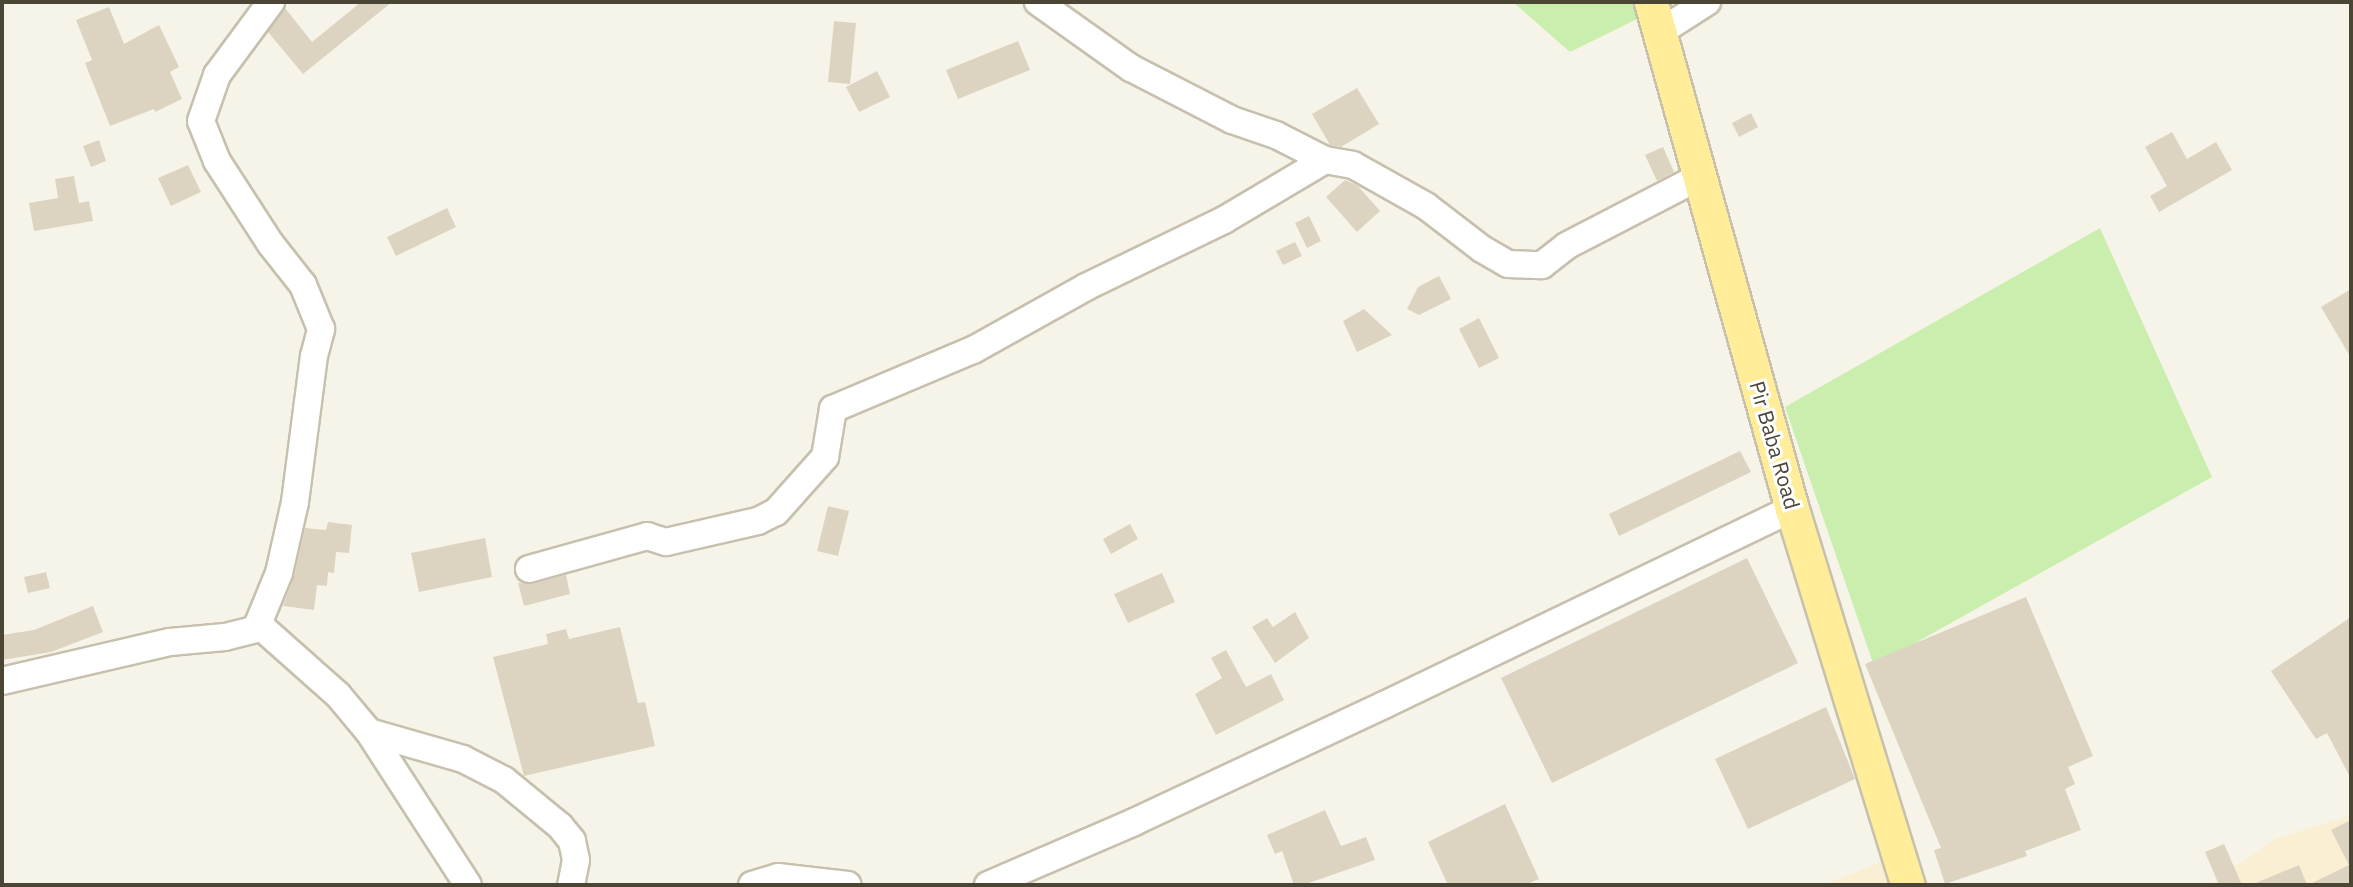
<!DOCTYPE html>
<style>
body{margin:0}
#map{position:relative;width:2353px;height:887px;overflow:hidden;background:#f6f4e9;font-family:"IBM Plex Sans",sans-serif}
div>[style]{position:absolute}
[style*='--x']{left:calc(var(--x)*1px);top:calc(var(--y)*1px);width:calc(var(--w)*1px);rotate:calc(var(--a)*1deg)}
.commercial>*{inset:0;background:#faeed3}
.green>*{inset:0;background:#caeeae}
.building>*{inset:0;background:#dcd4c0}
.roads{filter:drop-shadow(2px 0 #c6c0ad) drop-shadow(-2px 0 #c6c0ad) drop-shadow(0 2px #c6c0ad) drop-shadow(0 -2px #c6c0ad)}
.minor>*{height:26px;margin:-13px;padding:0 13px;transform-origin:13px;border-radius:13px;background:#fff}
.major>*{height:33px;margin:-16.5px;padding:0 16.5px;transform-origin:16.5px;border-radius:16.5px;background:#ffed99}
span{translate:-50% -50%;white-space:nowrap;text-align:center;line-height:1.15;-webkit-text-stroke:6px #fff;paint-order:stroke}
.street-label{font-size:21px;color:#4b4536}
.frame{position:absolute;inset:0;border:4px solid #4b4536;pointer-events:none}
</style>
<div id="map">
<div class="commercial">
<i style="clip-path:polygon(2351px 815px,2351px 885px,2209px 885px,2275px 839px)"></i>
<i style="clip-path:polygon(1911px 850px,1930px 885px,1824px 885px)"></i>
</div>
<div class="green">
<i style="clip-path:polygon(1513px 2px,1632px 2px,1637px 19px,1570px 52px)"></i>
<i style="clip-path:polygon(2100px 228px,2212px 477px,1874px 666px,1785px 407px)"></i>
</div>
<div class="building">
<i style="clip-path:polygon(361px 2px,392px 2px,303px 74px,268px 32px,285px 8px,312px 42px)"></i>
<i style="clip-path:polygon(109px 7px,124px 44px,159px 25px,179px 67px,170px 72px,182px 99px,155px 112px,154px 109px,110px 126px,85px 63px,92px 60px,76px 20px)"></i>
<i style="clip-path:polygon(834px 21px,856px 23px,850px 84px,828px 82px)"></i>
<i style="clip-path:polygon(1018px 41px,1030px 70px,958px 99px,946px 70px)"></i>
<i style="clip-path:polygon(877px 71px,890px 97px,859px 112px,846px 87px)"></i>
<i style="clip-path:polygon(1357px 88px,1379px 124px,1341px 147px,1330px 145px,1312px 114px)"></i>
<i style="clip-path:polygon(1751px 113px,1758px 127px,1739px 137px,1732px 123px)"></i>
<i style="clip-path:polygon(2172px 132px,2187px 159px,2216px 142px,2232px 170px,2159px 212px,2150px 196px,2167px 186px,2145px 147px)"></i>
<i style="clip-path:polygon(99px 140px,106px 161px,91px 167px,83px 146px)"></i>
<i style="clip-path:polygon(1663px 147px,1674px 172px,1657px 181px,1645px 155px)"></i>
<i style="clip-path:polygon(188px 165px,201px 192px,171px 206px,158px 178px)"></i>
<i style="clip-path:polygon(74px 176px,79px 203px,89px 201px,93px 221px,34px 231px,29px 203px,58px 198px,55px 179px)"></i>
<i style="clip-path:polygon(1345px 180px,1358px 186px,1380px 211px,1357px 232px,1326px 197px)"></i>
<i style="clip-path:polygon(447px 208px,456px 227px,396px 256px,387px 237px)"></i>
<i style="clip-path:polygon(1309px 216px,1321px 241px,1307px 248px,1295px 223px)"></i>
<i style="clip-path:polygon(1295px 242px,1302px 256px,1283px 265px,1276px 251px)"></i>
<i style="clip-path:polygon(1439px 276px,1451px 299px,1419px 315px,1407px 309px,1418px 287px)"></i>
<i style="clip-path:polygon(2351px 289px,2351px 358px,2321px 307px)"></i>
<i style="clip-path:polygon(1364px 309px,1392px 335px,1357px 352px,1343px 321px)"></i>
<i style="clip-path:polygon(1479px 318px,1499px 358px,1479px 368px,1459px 329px)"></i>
<i style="clip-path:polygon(1740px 451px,1751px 472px,1619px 536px,1609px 514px)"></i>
<i style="clip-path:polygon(828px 506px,849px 511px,838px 556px,817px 551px)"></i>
<i style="clip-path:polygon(328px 522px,352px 525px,349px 553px,336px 552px,334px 573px,328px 572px,327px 586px,317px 585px,314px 610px,283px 606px,294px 577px,305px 528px,326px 530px)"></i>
<i style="clip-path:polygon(1130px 524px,1138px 539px,1111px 554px,1103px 539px)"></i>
<i style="clip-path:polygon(485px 538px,492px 577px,419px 592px,411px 553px)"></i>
<i style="clip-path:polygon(1747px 558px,1798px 663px,1552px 783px,1501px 678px)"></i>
<i style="clip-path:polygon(46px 572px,50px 588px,28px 593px,24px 577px)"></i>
<i style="clip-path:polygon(1162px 573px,1175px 602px,1128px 623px,1114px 594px)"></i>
<i style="clip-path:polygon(566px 575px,570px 594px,524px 606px,518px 583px,533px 584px)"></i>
<i style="clip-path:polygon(2026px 597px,2093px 756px,2068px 767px,2075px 784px,2065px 789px,2081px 830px,2025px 851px,2027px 856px,1945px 884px,1934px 850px,1941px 848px,1865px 664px)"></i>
<i style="clip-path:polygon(93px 606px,103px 632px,51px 652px,2px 660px,2px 635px,34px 630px)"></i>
<i style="clip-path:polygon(1295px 612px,1309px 638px,1275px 663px,1252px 627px,1267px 618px,1273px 627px)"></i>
<i style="clip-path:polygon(2351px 617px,2351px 779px,2327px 733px,2316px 739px,2271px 671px)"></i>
<i style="clip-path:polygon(620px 627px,638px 703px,645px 702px,655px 746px,524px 776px,493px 657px,548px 644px,546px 634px,566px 629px,569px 639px)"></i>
<i style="clip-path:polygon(1226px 650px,1246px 687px,1271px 674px,1284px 700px,1216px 735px,1195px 694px,1222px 678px,1211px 658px)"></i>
<i style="clip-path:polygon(1826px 707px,1855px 779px,1748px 829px,1715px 759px)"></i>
<i style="clip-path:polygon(1505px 804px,1539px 879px,1525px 885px,1448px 885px,1428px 842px)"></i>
<i style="clip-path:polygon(1325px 810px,1341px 846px,1366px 837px,1375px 860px,1303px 885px,1294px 885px,1282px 851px,1275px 854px,1267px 835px)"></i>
<i style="clip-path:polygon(2351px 820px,2351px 885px,2308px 885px,2349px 865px,2331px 830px)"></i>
<i style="clip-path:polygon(2224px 844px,2242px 885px,2219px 885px,2205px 852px)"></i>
<i style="clip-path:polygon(2299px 865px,2307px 885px,2251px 885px)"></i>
</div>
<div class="roads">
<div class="minor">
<i style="--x:1038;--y:2;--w:114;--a:35.4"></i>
<i style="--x:1131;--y:68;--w:114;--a:27.2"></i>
<i style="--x:1232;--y:120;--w:46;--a:18.8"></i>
<i style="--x:1276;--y:135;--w:55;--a:27"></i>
<i style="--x:1325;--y:160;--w:28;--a:10"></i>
<i style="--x:1353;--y:165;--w:84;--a:29.3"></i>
<i style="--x:1426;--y:206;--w:71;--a:37.5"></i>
<i style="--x:1482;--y:249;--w:30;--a:30"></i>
<i style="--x:1508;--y:264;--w:34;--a:2"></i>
<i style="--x:1542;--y:265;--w:31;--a:-38"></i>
<i style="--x:1566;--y:246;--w:150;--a:-27.4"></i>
<i style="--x:1660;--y:32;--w:56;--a:-32.6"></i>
<i style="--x:529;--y:569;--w:123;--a:-15.6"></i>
<i style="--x:647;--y:536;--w:20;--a:18"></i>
<i style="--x:666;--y:542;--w:94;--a:-12.9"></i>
<i style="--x:758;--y:521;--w:20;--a:-27"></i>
<i style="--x:776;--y:512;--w:74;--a:-48.3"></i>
<i style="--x:825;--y:457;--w:49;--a:-80.5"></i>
<i style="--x:833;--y:409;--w:152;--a:-22.9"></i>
<i style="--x:973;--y:350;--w:129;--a:-29.1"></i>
<i style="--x:1086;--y:287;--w:153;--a:-25.9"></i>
<i style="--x:1224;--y:220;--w:117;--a:-30.7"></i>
<i style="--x:258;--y:624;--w:107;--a:41.6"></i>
<i style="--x:338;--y:695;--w:48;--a:50"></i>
<i style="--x:369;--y:732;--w:98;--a:16"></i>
<i style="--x:463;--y:759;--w:46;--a:27.1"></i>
<i style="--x:504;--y:780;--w:72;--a:39.4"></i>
<i style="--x:560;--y:826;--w:19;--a:51"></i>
<i style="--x:572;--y:841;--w:19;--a:78"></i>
<i style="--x:576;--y:860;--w:25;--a:101"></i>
<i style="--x:2;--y:681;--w:172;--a:-13.1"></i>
<i style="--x:170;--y:642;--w:55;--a:-5.2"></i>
<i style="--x:225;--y:637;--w:32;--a:-14"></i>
<i style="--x:256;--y:629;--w:61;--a:-67.7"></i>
<i style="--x:279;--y:573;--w:73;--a:-77.3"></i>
<i style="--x:295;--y:502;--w:147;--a:-82.6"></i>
<i style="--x:314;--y:356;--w:28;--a:-75"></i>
<i style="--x:321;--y:329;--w:48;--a:-112.2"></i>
<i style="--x:303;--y:285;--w:53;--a:-128.2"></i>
<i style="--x:270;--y:243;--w:98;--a:-122.9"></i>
<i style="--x:217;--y:161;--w:43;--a:-111.8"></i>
<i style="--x:201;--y:121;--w:49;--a:-70.8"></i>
<i style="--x:217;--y:75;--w:91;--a:-53.5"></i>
<i style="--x:369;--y:732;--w:182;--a:57.1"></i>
<i style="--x:752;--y:885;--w:27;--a:-17"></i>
<i style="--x:778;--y:877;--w:70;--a:6.5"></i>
<i style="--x:988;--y:885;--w:159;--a:-23.3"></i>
<i style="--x:1134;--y:822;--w:276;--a:-25.1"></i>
<i style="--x:1384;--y:705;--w:453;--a:-25.7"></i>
</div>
<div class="major">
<i style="--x:1651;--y:2;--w:526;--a:74.46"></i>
<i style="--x:1792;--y:509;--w:393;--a:72.9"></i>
</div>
</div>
<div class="street-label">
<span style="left:1775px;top:445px;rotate:74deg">Pir Baba Road</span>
</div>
<div class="frame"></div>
</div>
